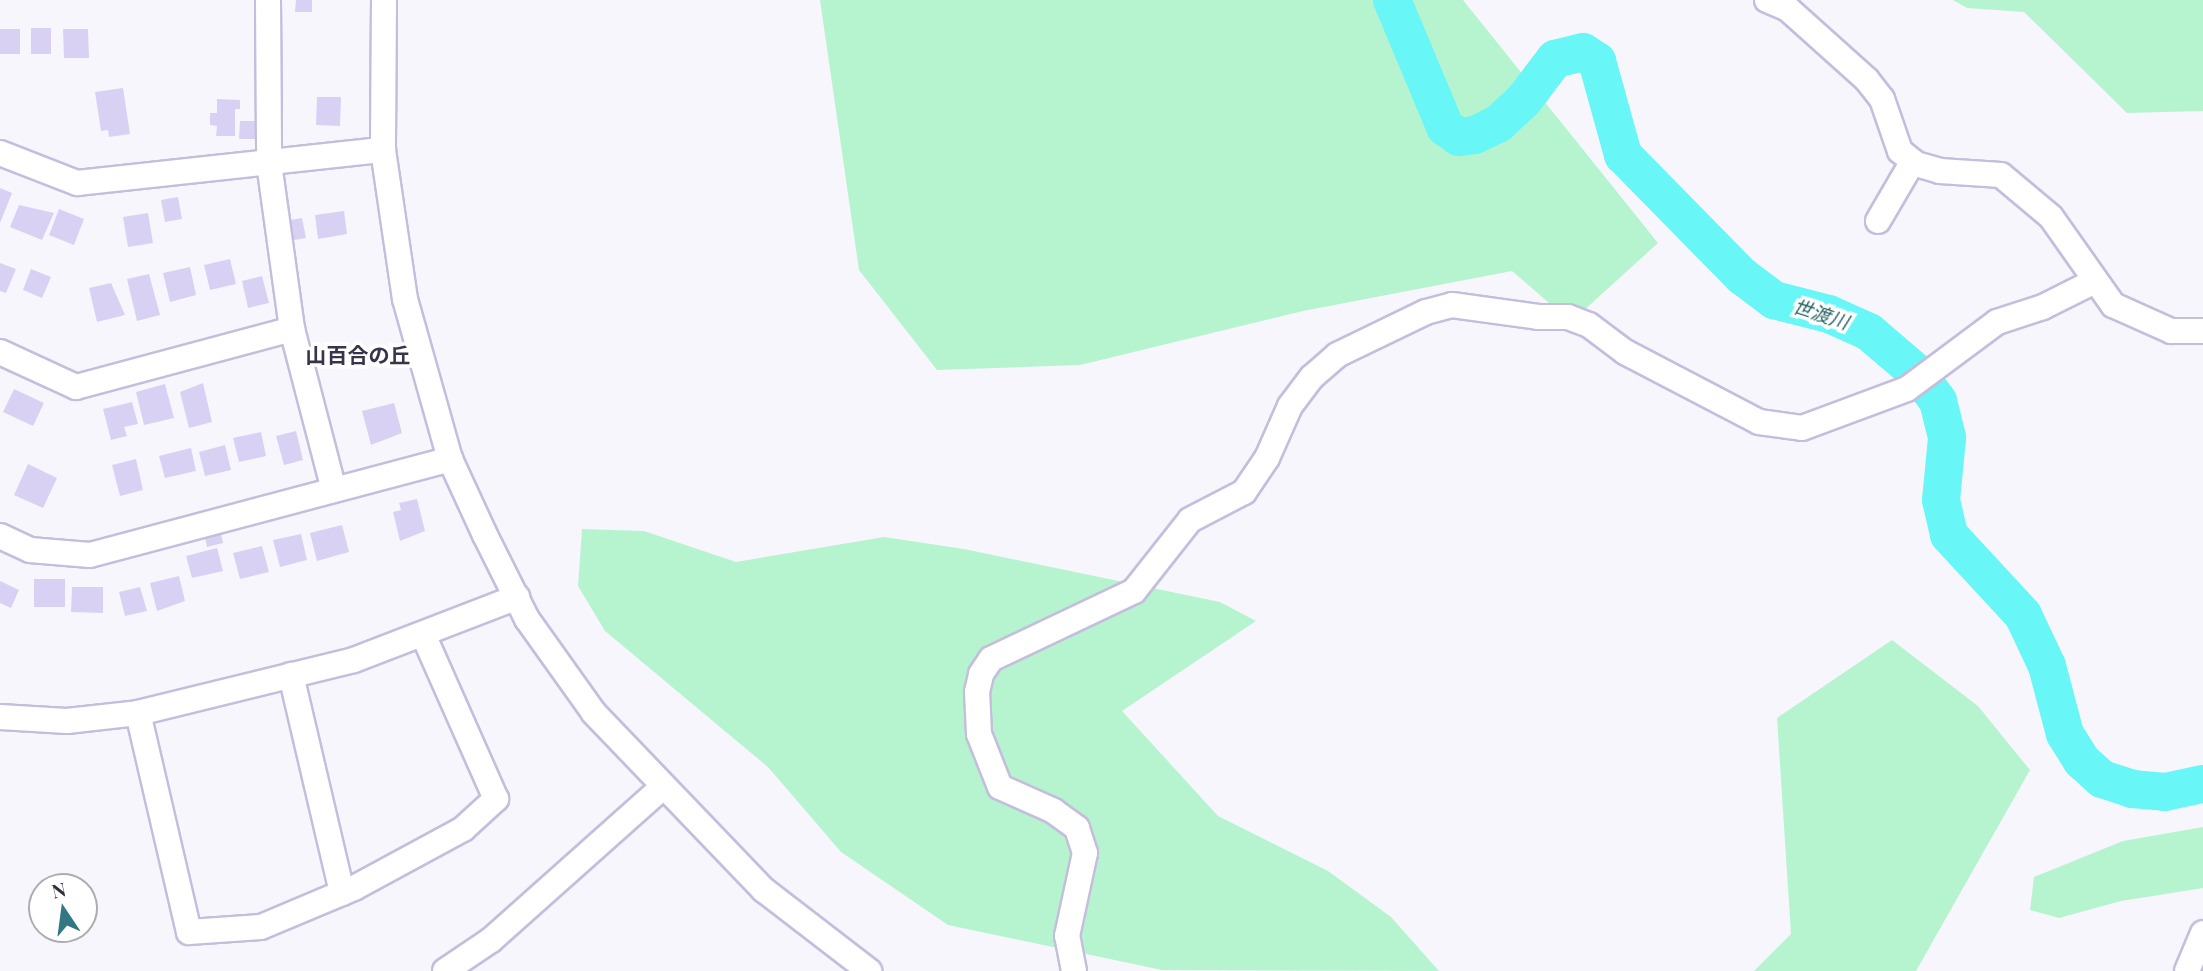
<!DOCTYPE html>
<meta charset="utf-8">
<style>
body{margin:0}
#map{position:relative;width:2203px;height:971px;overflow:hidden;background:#f8f6fd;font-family:"Playfair Display","Noto Sans JP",serif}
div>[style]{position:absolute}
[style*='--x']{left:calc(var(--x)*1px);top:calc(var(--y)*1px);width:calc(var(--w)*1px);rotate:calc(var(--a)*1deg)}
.green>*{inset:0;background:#b6f4d0}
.river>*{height:38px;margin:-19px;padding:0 19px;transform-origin:19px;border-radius:19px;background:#68f6f7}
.building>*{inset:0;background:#d8d1f4}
.roads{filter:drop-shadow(2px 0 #c4bedd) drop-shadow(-2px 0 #c4bedd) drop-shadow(0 2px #c4bedd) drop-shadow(0 -2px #c4bedd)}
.minor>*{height:24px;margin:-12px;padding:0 12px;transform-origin:12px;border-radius:12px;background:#fff}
span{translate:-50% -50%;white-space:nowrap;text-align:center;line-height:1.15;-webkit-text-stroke:7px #fff;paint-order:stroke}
.water-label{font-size:19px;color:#246060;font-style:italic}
.quarter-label{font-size:21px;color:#39334c;font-weight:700}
.north{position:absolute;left:28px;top:873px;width:70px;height:70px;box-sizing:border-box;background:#fff;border:2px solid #adacb1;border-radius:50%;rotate:347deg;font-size:19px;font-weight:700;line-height:28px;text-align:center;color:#312f3b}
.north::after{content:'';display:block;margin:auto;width:24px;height:32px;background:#327785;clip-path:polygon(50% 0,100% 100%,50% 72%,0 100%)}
</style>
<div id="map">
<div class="green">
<i style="clip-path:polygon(820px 0,1463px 0,1658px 243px,1571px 322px,1512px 271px,1303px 311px,1080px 365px,937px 370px,859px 270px)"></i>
<i style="clip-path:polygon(1953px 0,2203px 0,2203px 111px,2127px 113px,2024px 12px,1967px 8px)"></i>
<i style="clip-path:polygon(582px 529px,644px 531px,736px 562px,884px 537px,964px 549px,1220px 602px,1256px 621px,1122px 711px,1218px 816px,1328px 871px,1391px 917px,1439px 971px,1162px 970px,948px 925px,841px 852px,768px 767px,605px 631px,578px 586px)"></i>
<i style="clip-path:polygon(1892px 640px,1978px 706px,2030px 770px,1916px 971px,1754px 971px,1791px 934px,1777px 718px)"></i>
<i style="clip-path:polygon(2203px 827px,2203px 888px,2121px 901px,2059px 918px,2030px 910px,2034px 877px,2123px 841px)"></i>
</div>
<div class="river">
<i style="--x:1392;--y:0;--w:138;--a:67.3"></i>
<i style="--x:1445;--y:127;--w:17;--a:36"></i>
<i style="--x:1459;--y:137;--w:16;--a:-7"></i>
<i style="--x:1475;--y:135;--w:25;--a:-26"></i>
<i style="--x:1498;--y:124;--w:34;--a:-43"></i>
<i style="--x:1523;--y:101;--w:53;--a:-52.7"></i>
<i style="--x:1555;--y:59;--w:29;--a:-14"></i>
<i style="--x:1583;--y:52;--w:17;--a:33"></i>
<i style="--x:1597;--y:61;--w:98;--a:74.5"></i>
<i style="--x:1623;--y:155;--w:170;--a:45.5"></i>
<i style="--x:1742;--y:276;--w:40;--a:37"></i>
<i style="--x:1774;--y:300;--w:57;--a:14.3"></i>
<i style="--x:1829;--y:314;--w:44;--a:24.2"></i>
<i style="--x:1869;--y:332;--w:63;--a:40.5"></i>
<i style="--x:1917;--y:373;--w:35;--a:53"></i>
<i style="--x:1938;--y:401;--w:38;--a:76"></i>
<i style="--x:1947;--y:438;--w:62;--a:95.5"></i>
<i style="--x:1941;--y:500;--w:36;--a:77"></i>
<i style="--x:1949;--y:535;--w:109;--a:47.2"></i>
<i style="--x:2023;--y:615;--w:56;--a:64.8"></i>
<i style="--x:2047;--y:666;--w:70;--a:75.2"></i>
<i style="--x:2065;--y:734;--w:32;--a:58"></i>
<i style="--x:2082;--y:761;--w:27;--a:42"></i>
<i style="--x:2102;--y:779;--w:32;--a:18"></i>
<i style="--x:2132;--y:789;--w:33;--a:5"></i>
<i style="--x:2165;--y:792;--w:39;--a:-12"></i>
</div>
<div class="building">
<i style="clip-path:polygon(296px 0,312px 0,312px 12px,295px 12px)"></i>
<i style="clip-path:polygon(31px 28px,51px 28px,51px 54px,31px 54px)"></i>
<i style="clip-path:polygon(0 29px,20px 29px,20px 54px,0 54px)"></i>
<i style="clip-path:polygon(63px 29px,88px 29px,89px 58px,64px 58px)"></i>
<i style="clip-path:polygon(123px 88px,130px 134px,109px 137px,108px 130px,101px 131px,95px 92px)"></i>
<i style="clip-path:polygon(317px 97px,341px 97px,340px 126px,316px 125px)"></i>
<i style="clip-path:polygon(217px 99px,240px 100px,240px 109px,235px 109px,235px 136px,216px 136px,217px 126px,210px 125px,210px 113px,217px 113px)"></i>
<i style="clip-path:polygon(240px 121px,257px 121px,257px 139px,239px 139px)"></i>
<i style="clip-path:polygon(0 188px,12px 193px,0 223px)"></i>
<i style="clip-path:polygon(178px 197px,182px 219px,165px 222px,161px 200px)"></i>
<i style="clip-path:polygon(19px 205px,54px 213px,42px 240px,10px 227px)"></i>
<i style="clip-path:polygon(59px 209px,84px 219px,74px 245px,49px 235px)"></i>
<i style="clip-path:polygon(344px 211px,347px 234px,318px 239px,315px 215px)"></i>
<i style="clip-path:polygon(148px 213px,153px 243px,128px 247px,123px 217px)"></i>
<i style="clip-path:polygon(302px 218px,306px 238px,288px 241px,285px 221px)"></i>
<i style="clip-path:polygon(230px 259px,236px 284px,210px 290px,204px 265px)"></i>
<i style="clip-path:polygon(0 263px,16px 269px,6px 293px,0 291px)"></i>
<i style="clip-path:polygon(190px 267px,196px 295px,170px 302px,163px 273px)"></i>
<i style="clip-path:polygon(31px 269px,51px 277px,42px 298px,23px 290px)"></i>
<i style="clip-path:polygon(149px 274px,160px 315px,137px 321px,127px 279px)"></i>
<i style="clip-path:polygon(262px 276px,269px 303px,248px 308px,242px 281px)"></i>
<i style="clip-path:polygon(111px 283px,125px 315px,97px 322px,89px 288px)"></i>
<i style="clip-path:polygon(203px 383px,212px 422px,189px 428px,180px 392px)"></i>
<i style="clip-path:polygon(165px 384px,174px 418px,144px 425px,136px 392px)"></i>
<i style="clip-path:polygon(14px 389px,44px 403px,33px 426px,3px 412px)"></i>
<i style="clip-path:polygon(132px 402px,138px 424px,124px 427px,127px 436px,111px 440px,103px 409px)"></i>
<i style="clip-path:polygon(394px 403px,402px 433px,371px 445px,362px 411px)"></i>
<i style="clip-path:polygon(296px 431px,303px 460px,284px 465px,276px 436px)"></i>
<i style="clip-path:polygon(261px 432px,266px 456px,239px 462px,233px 438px)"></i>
<i style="clip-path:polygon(225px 445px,231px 470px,205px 476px,199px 452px)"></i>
<i style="clip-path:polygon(191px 448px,196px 471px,165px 478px,159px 456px)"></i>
<i style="clip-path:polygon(136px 459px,143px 490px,120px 496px,112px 465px)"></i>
<i style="clip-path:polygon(28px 464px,57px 478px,43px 508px,14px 495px)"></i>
<i style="clip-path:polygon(417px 499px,425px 531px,400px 541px,393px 512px,401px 510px,399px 503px)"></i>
<i style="clip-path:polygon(342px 525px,349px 552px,317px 561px,310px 533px)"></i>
<i style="clip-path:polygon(220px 529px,223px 543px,207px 547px,204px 533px)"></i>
<i style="clip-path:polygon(301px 534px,307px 560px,280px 567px,273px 540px)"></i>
<i style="clip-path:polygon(262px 546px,269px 572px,240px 579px,233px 553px)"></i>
<i style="clip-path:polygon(217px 548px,223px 571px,192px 578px,186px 556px)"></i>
<i style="clip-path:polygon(179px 576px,185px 601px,157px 611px,150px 583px)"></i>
<i style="clip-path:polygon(34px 579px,65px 579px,65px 607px,34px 607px)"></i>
<i style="clip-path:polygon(0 581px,19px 590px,11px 608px,0 603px)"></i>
<i style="clip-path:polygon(72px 587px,103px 587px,103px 613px,71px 612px)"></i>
<i style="clip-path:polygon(140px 587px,147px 611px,125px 616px,119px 592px)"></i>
</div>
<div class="roads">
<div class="minor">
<i style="--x:268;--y:0;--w:163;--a:89.6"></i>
<i style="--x:269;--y:163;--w:168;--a:82.1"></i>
<i style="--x:292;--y:329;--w:166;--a:75.4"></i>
<i style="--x:384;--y:0;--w:150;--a:90.4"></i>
<i style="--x:383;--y:150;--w:151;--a:81.6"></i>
<i style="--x:405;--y:299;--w:166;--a:74.3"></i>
<i style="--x:450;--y:459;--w:84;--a:65.3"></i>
<i style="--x:485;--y:535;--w:94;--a:63.4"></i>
<i style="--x:527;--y:619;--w:115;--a:54.5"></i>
<i style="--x:594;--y:713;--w:245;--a:46.2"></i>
<i style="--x:764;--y:890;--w:133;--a:37.6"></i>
<i style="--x:1767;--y:0;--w:23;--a:23"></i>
<i style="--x:1788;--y:9;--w:106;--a:41.9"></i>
<i style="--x:1867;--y:80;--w:24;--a:52"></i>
<i style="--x:1882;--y:99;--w:55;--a:70.9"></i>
<i style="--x:1900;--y:151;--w:21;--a:39"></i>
<i style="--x:1916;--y:164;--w:25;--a:16"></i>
<i style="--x:1940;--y:171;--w:61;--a:3.8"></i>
<i style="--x:2001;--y:175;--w:65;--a:40"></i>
<i style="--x:2051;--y:217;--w:108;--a:54.8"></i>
<i style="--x:2113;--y:305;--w:64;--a:24.1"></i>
<i style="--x:2171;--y:331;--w:32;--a:0"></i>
<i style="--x:0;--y:153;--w:83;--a:21.3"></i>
<i style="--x:77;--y:183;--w:308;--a:-6.2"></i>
<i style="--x:1878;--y:221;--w:69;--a:-59.7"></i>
<i style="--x:0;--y:352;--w:84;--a:24.7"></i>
<i style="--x:76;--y:387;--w:224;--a:-15"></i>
<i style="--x:0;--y:536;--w:33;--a:25"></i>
<i style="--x:30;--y:550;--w:60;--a:4.8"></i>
<i style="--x:90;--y:555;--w:373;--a:-14.9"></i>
<i style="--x:291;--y:675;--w:224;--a:76.8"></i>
<i style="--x:138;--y:713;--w:225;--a:76.9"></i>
<i style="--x:189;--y:932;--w:72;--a:-4"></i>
<i style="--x:261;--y:927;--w:101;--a:-22.8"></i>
<i style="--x:354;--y:888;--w:124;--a:-28.4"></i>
<i style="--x:463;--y:829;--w:45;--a:-42.3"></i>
<i style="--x:496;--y:799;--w:180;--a:-113.9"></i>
<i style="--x:0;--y:717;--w:67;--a:3.4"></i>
<i style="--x:67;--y:721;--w:71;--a:-6.4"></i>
<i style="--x:138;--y:713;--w:222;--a:-13.8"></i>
<i style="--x:354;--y:660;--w:175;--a:-21.1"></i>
<i style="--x:445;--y:971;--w:55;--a:-34"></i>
<i style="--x:491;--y:940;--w:230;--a:-41.7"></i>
<i style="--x:1074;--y:971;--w:36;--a:-101"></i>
<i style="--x:1067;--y:936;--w:85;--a:-77.8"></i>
<i style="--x:1085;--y:853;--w:26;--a:-108"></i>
<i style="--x:1077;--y:828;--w:29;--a:-144"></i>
<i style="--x:1054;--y:811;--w:59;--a:-156"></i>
<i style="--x:1000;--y:787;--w:57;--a:-111.6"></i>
<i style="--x:979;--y:734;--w:42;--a:-92.7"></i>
<i style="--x:977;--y:692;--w:18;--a:-77"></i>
<i style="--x:981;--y:674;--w:18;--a:-56"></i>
<i style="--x:991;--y:659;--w:158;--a:-25.4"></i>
<i style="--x:1134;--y:591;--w:90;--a:-51.7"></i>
<i style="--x:1190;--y:520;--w:61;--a:-27.4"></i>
<i style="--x:1244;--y:492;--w:41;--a:-55.9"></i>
<i style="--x:1267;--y:458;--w:57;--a:-66.1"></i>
<i style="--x:1290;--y:406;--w:36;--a:-53"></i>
<i style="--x:1312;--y:377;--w:33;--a:-41"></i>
<i style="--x:1337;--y:355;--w:99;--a:-25.8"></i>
<i style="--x:1426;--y:312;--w:27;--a:-15"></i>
<i style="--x:1452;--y:305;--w:87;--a:7.9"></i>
<i style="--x:1538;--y:317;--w:30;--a:0"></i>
<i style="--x:1568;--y:317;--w:22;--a:21"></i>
<i style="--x:1589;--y:325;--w:45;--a:36.9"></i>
<i style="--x:1625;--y:352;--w:151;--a:27.6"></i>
<i style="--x:1759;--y:422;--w:43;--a:7.9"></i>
<i style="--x:1802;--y:428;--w:112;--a:-20.4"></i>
<i style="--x:1907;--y:389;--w:112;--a:-36.7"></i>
<i style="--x:1997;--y:322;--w:48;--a:-18.1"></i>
<i style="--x:2043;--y:307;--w:56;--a:-26.6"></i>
<i style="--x:2187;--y:971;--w:41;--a:-67.2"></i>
</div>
</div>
<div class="water-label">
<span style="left:1821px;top:314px;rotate:18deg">世渡川</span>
</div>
<div class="quarter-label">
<span style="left:358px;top:354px">山百合の丘</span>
</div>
<div class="north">N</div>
</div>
